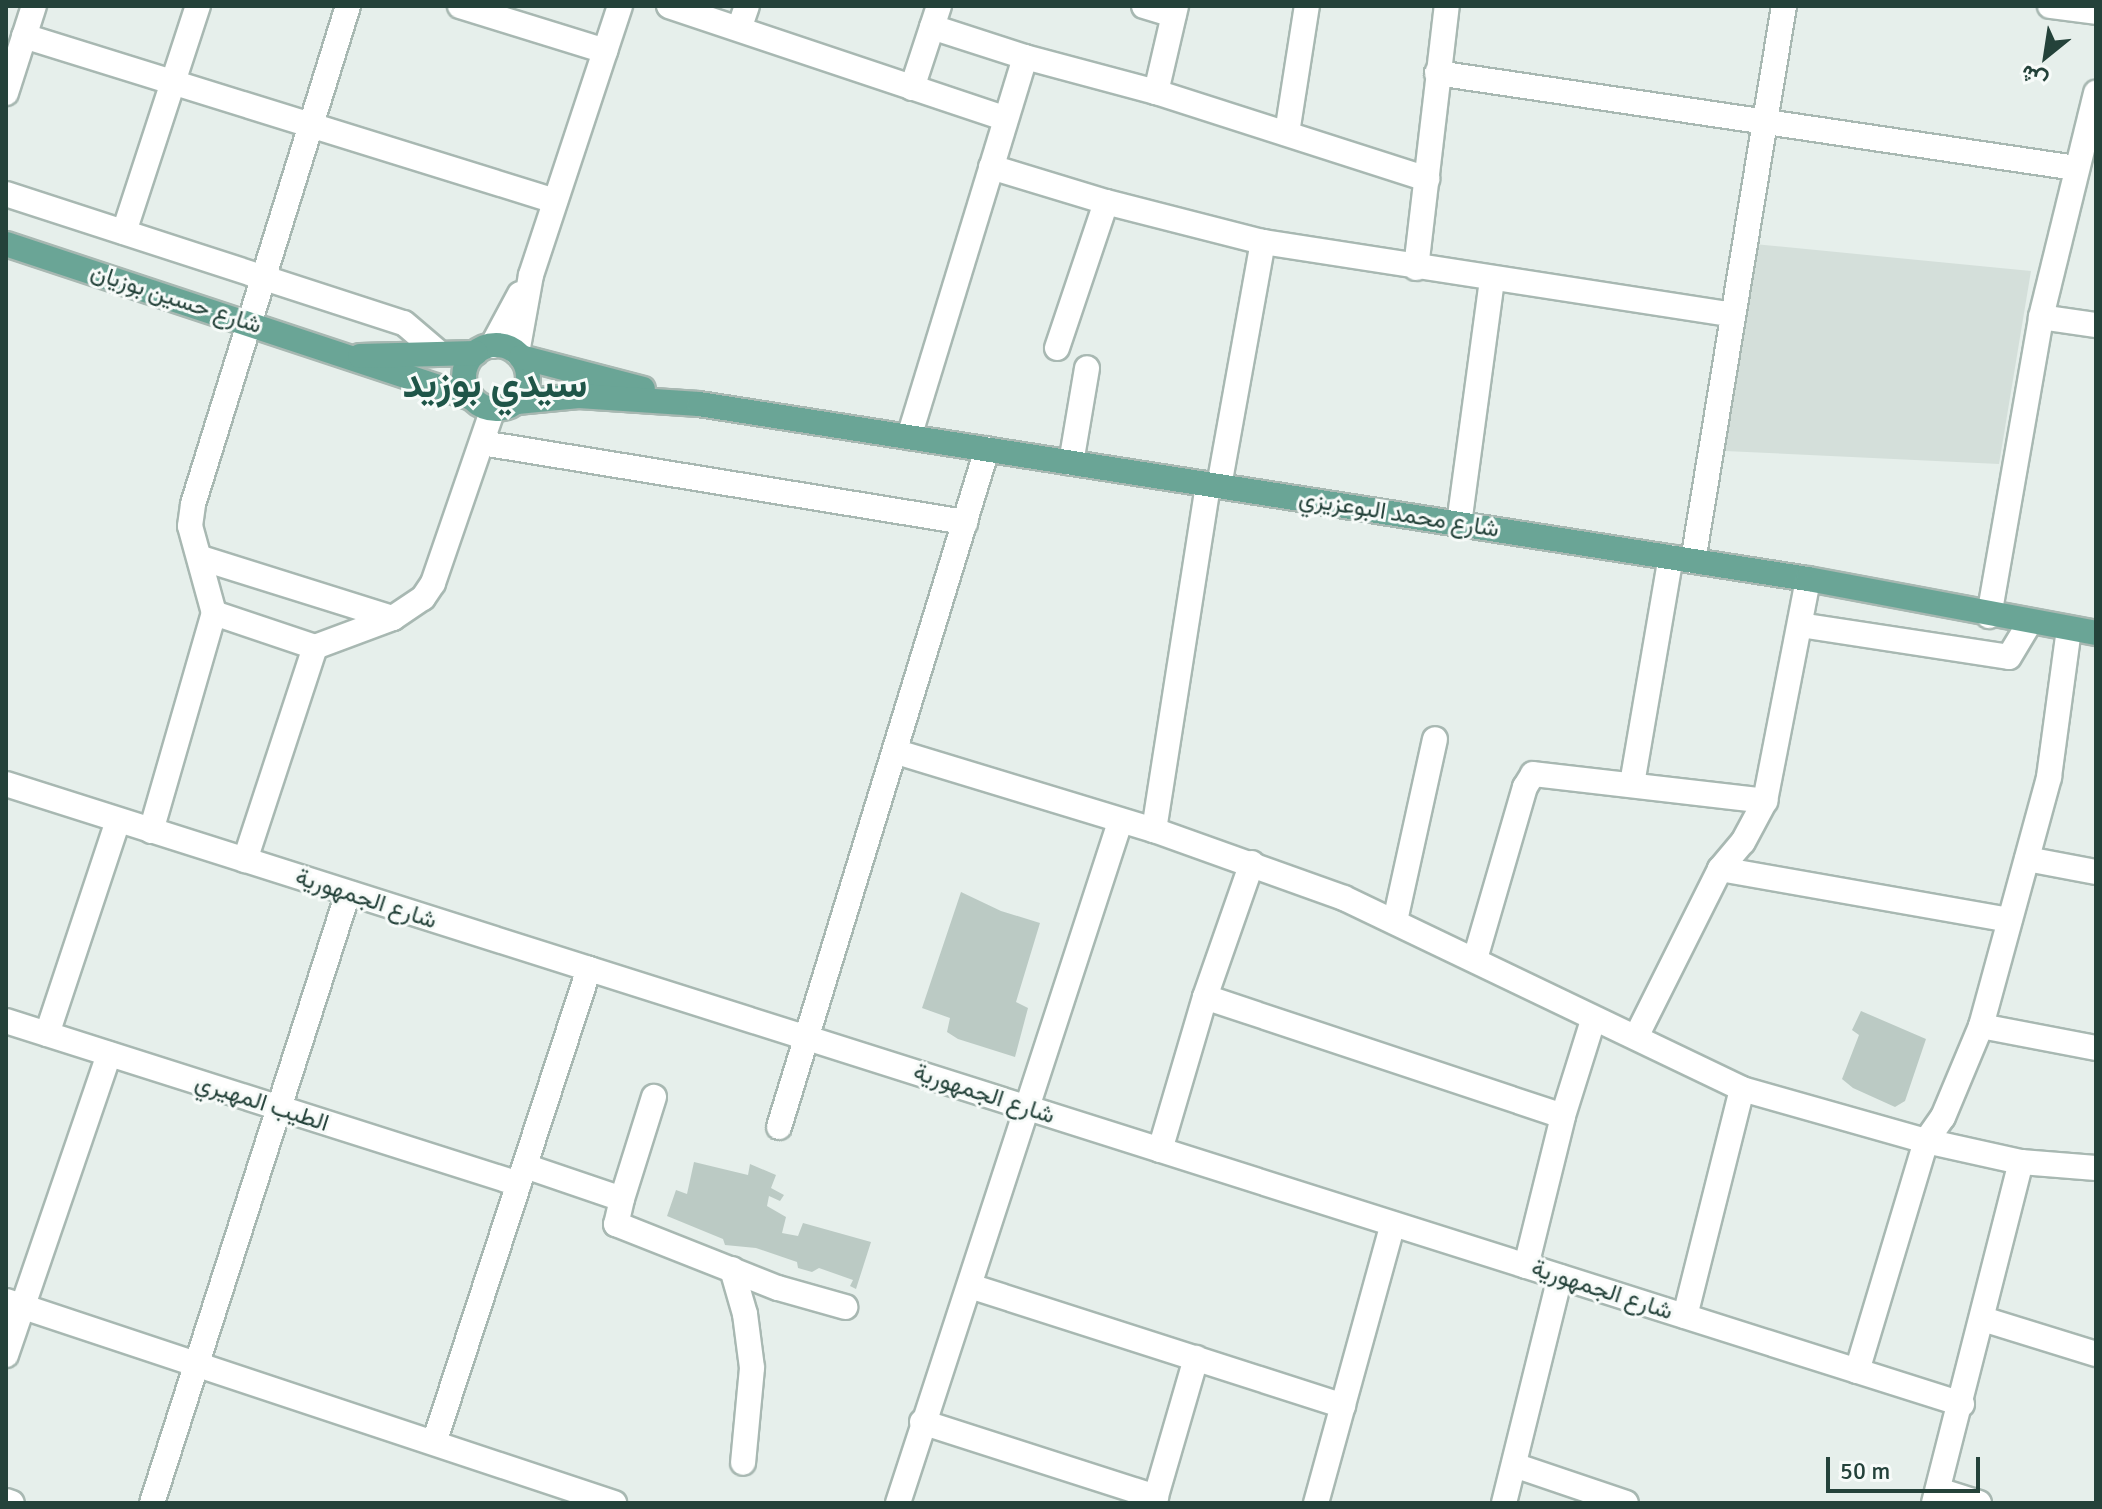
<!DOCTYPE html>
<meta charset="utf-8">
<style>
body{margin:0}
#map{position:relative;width:2102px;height:1509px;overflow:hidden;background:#e6efeb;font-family:Signika,Vazirmatn,sans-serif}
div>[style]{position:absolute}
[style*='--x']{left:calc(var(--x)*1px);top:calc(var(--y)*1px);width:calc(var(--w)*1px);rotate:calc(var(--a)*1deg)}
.built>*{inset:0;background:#d4dfda}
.building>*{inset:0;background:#bbcac4}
.roads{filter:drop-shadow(2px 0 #a8b8b2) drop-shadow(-2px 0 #a8b8b2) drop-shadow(0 2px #a8b8b2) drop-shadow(0 -2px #a8b8b2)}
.minor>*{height:24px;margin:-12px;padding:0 12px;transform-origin:12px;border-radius:12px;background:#fff}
.major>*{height:24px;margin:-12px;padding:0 12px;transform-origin:12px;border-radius:12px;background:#6aa596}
.major>.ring{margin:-12px;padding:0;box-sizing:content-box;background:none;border:24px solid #6aa596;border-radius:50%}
span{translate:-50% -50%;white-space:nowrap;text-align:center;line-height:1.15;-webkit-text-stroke:6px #f7fbf9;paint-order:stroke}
.street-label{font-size:24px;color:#24423a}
.town-label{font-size:40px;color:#1f5548;font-weight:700}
.frame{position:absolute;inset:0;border:8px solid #24423a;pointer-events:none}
.north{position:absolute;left:2006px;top:16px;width:80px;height:80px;-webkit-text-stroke:6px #f7fbf9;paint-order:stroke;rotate:210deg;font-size:22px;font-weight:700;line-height:32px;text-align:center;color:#24423a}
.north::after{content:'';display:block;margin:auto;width:28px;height:36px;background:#24423a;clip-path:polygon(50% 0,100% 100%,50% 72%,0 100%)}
.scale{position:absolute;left:1826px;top:1457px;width:154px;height:36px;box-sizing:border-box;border:4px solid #24423a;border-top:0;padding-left:10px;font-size:24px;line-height:28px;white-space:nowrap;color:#24423a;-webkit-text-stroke:6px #f7fbf9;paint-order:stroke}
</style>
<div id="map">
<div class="built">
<i style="clip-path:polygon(1754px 244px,2031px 271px,1999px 464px,1725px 451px)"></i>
</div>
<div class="building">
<i style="clip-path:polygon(961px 892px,1001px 911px,1040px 923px,1016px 1002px,1028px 1008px,1015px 1057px,958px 1039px,947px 1032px,950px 1018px,922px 1008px)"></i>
<i style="clip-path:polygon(1861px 1011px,1926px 1039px,1905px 1101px,1895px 1107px,1853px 1088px,1842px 1079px,1859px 1035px,1852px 1030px)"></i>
<i style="clip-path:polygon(694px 1162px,748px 1175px,750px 1164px,776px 1175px,771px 1188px,784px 1195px,780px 1201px,769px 1196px,767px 1206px,786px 1217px,782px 1233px,798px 1236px,803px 1223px,871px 1242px,856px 1289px,850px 1286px,853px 1280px,819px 1268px,812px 1272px,798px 1268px,797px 1262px,756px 1248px,725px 1245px,723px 1239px,667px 1216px,676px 1190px,687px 1194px)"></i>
</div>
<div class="roads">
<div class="minor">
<i style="--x:460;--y:6;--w:152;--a:17.2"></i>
<i style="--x:669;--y:6;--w:355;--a:18.5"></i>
<i style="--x:1144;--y:6;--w:31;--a:17"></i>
<i style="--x:2050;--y:6;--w:46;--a:7.4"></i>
<i style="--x:932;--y:27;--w:98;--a:17.9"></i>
<i style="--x:1025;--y:57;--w:136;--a:15"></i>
<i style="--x:1156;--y:92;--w:285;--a:17.8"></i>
<i style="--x:739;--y:29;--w:24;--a:-71"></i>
<i style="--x:24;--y:36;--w:556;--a:17.26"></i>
<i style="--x:1437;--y:73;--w:646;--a:8.46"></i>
<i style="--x:912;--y:88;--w:86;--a:-71.8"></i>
<i style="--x:1156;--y:92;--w:88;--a:-76.9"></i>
<i style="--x:6;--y:93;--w:91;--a:-72.2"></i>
<i style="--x:1287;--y:133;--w:129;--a:-81.1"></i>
<i style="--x:991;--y:167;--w:120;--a:16.9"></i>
<i style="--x:1106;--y:202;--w:162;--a:14.3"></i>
<i style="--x:1263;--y:242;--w:475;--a:8.8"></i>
<i style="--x:6;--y:194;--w:418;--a:18"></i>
<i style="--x:404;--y:323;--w:46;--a:40.6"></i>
<i style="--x:124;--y:232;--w:238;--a:-71.9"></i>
<i style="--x:1416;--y:268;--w:264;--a:-83.3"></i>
<i style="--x:2041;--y:317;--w:56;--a:8.3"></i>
<i style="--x:492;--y:346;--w:59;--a:-61.7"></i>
<i style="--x:1057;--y:348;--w:154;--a:-71.4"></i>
<i style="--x:517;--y:353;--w:79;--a:-79.8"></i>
<i style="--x:531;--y:275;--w:283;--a:-71.7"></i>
<i style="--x:909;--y:437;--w:397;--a:-73"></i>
<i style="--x:482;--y:443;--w:490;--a:9.3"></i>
<i style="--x:1071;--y:463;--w:96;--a:-80.4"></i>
<i style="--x:1219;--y:486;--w:248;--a:-79.8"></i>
<i style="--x:1459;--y:524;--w:246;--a:-82.3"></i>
<i style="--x:201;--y:558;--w:201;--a:17.4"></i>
<i style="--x:1693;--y:561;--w:562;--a:-80.69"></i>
<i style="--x:214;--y:613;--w:107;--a:18.6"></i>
<i style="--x:1989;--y:616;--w:303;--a:-80.1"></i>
<i style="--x:2041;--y:317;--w:231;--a:-76.2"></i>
<i style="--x:1800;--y:625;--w:211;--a:8.7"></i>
<i style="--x:2009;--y:657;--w:41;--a:-59"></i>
<i style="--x:897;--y:752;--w:269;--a:16.9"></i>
<i style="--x:1154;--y:830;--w:202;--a:19.7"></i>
<i style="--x:1344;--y:898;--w:441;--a:25.6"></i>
<i style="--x:1742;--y:1089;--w:191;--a:15.8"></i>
<i style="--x:1926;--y:1141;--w:97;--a:12.5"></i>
<i style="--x:2021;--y:1162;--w:75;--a:4.6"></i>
<i style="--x:6;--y:784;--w:2052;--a:17.59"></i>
<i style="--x:1632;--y:784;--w:230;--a:-80.3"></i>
<i style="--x:1154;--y:830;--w:350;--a:-81.1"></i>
<i style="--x:151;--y:831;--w:227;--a:-73.9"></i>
<i style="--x:214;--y:613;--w:90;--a:-105.4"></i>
<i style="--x:190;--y:526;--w:22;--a:-82"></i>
<i style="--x:193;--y:504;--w:522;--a:-72.71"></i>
<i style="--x:2027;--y:859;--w:70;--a:10.7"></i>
<i style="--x:245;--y:860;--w:224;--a:-71.8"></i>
<i style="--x:315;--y:647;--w:83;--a:-20.4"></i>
<i style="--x:393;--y:618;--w:36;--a:-34"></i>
<i style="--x:423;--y:598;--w:18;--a:-56"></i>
<i style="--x:433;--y:583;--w:184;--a:-71"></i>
<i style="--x:1720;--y:869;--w:294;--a:10"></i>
<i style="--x:1395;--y:921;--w:186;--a:-77.6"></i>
<i style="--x:1475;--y:959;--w:179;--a:-73.8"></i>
<i style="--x:1525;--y:787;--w:15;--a:-58"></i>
<i style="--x:1533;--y:774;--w:234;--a:6.6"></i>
<i style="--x:1205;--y:997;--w:377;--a:18.4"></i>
<i style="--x:6;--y:1021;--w:538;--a:17.63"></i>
<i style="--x:1981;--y:1026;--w:117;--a:10.8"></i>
<i style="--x:47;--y:1034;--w:225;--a:-71.6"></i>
<i style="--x:1636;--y:1037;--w:188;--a:-63.4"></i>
<i style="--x:1720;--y:869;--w:35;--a:-50"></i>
<i style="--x:1743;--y:842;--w:47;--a:-61.8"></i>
<i style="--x:1765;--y:801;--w:226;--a:-79"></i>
<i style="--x:779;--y:1127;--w:709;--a:-72.94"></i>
<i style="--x:1160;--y:1150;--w:159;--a:-73.6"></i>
<i style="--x:1205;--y:997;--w:142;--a:-70.7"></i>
<i style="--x:525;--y:1166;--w:102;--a:18.8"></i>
<i style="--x:622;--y:1199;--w:26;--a:103"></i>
<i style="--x:616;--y:1224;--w:174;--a:21.6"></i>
<i style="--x:778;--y:1288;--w:70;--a:15.8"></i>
<i style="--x:622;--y:1199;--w:107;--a:-72.6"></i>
<i style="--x:1526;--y:1266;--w:154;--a:-76.1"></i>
<i style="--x:1563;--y:1116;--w:101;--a:-72.6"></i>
<i style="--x:732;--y:1269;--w:47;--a:73.9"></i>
<i style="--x:745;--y:1314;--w:54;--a:82.6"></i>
<i style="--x:752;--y:1368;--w:95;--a:95.4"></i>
<i style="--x:970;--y:1286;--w:392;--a:17.8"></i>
<i style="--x:6;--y:1301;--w:641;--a:18.38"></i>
<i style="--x:1685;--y:1316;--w:234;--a:-75.9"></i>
<i style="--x:1983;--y:1319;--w:118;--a:17.2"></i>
<i style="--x:6;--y:1355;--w:318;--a:-71.1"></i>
<i style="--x:1857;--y:1371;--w:240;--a:-73.3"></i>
<i style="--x:1926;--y:1141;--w:29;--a:-55"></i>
<i style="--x:1943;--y:1117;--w:99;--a:-67.3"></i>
<i style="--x:1981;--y:1026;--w:258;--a:-74.7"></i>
<i style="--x:2049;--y:777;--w:149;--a:-82.3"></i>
<i style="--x:922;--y:1422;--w:246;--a:17.8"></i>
<i style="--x:434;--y:1443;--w:499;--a:-71.9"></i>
<i style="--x:1514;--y:1465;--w:118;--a:18.7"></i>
<i style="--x:1938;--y:1490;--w:43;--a:17.6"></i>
<i style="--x:6;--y:1501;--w:6;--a:18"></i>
<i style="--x:152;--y:1503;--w:641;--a:-72.19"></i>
<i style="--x:898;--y:1503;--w:716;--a:-71.94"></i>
<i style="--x:1154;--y:1503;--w:151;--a:-73.8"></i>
<i style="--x:1316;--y:1503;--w:289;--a:-74.6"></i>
<i style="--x:1504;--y:1503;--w:233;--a:-76.1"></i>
<i style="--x:1934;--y:1503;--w:352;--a:-75.7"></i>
</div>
<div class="major">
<i style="--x:6;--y:244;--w:491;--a:18.3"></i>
<i class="ring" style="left:464px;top:345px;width:40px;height:40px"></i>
<i style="--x:360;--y:356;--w:116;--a:-1.5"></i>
<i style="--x:521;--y:357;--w:126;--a:14.7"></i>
<i style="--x:517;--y:402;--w:62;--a:-5.5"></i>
<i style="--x:579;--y:396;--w:120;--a:3.8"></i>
<i style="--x:699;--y:404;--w:1123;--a:8.97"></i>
<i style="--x:1808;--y:579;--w:293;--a:10.6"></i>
</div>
</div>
<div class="street-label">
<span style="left:176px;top:299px;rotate:18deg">شارع حسين بوزيان</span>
<span style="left:1399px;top:514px;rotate:9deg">شارع محمد البوعزيزي</span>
<span style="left:366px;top:899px;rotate:18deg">شارع الجمهورية</span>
<span style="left:984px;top:1094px;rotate:18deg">شارع الجمهورية</span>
<span style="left:262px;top:1103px;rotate:18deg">الطيب المهيري</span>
<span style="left:1602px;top:1290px;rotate:18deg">شارع الجمهورية</span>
</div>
<div class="town-label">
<span style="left:495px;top:384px">سيدي بوزيد</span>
</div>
<div class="frame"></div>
<div class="north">ش</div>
<div class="scale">50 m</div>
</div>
